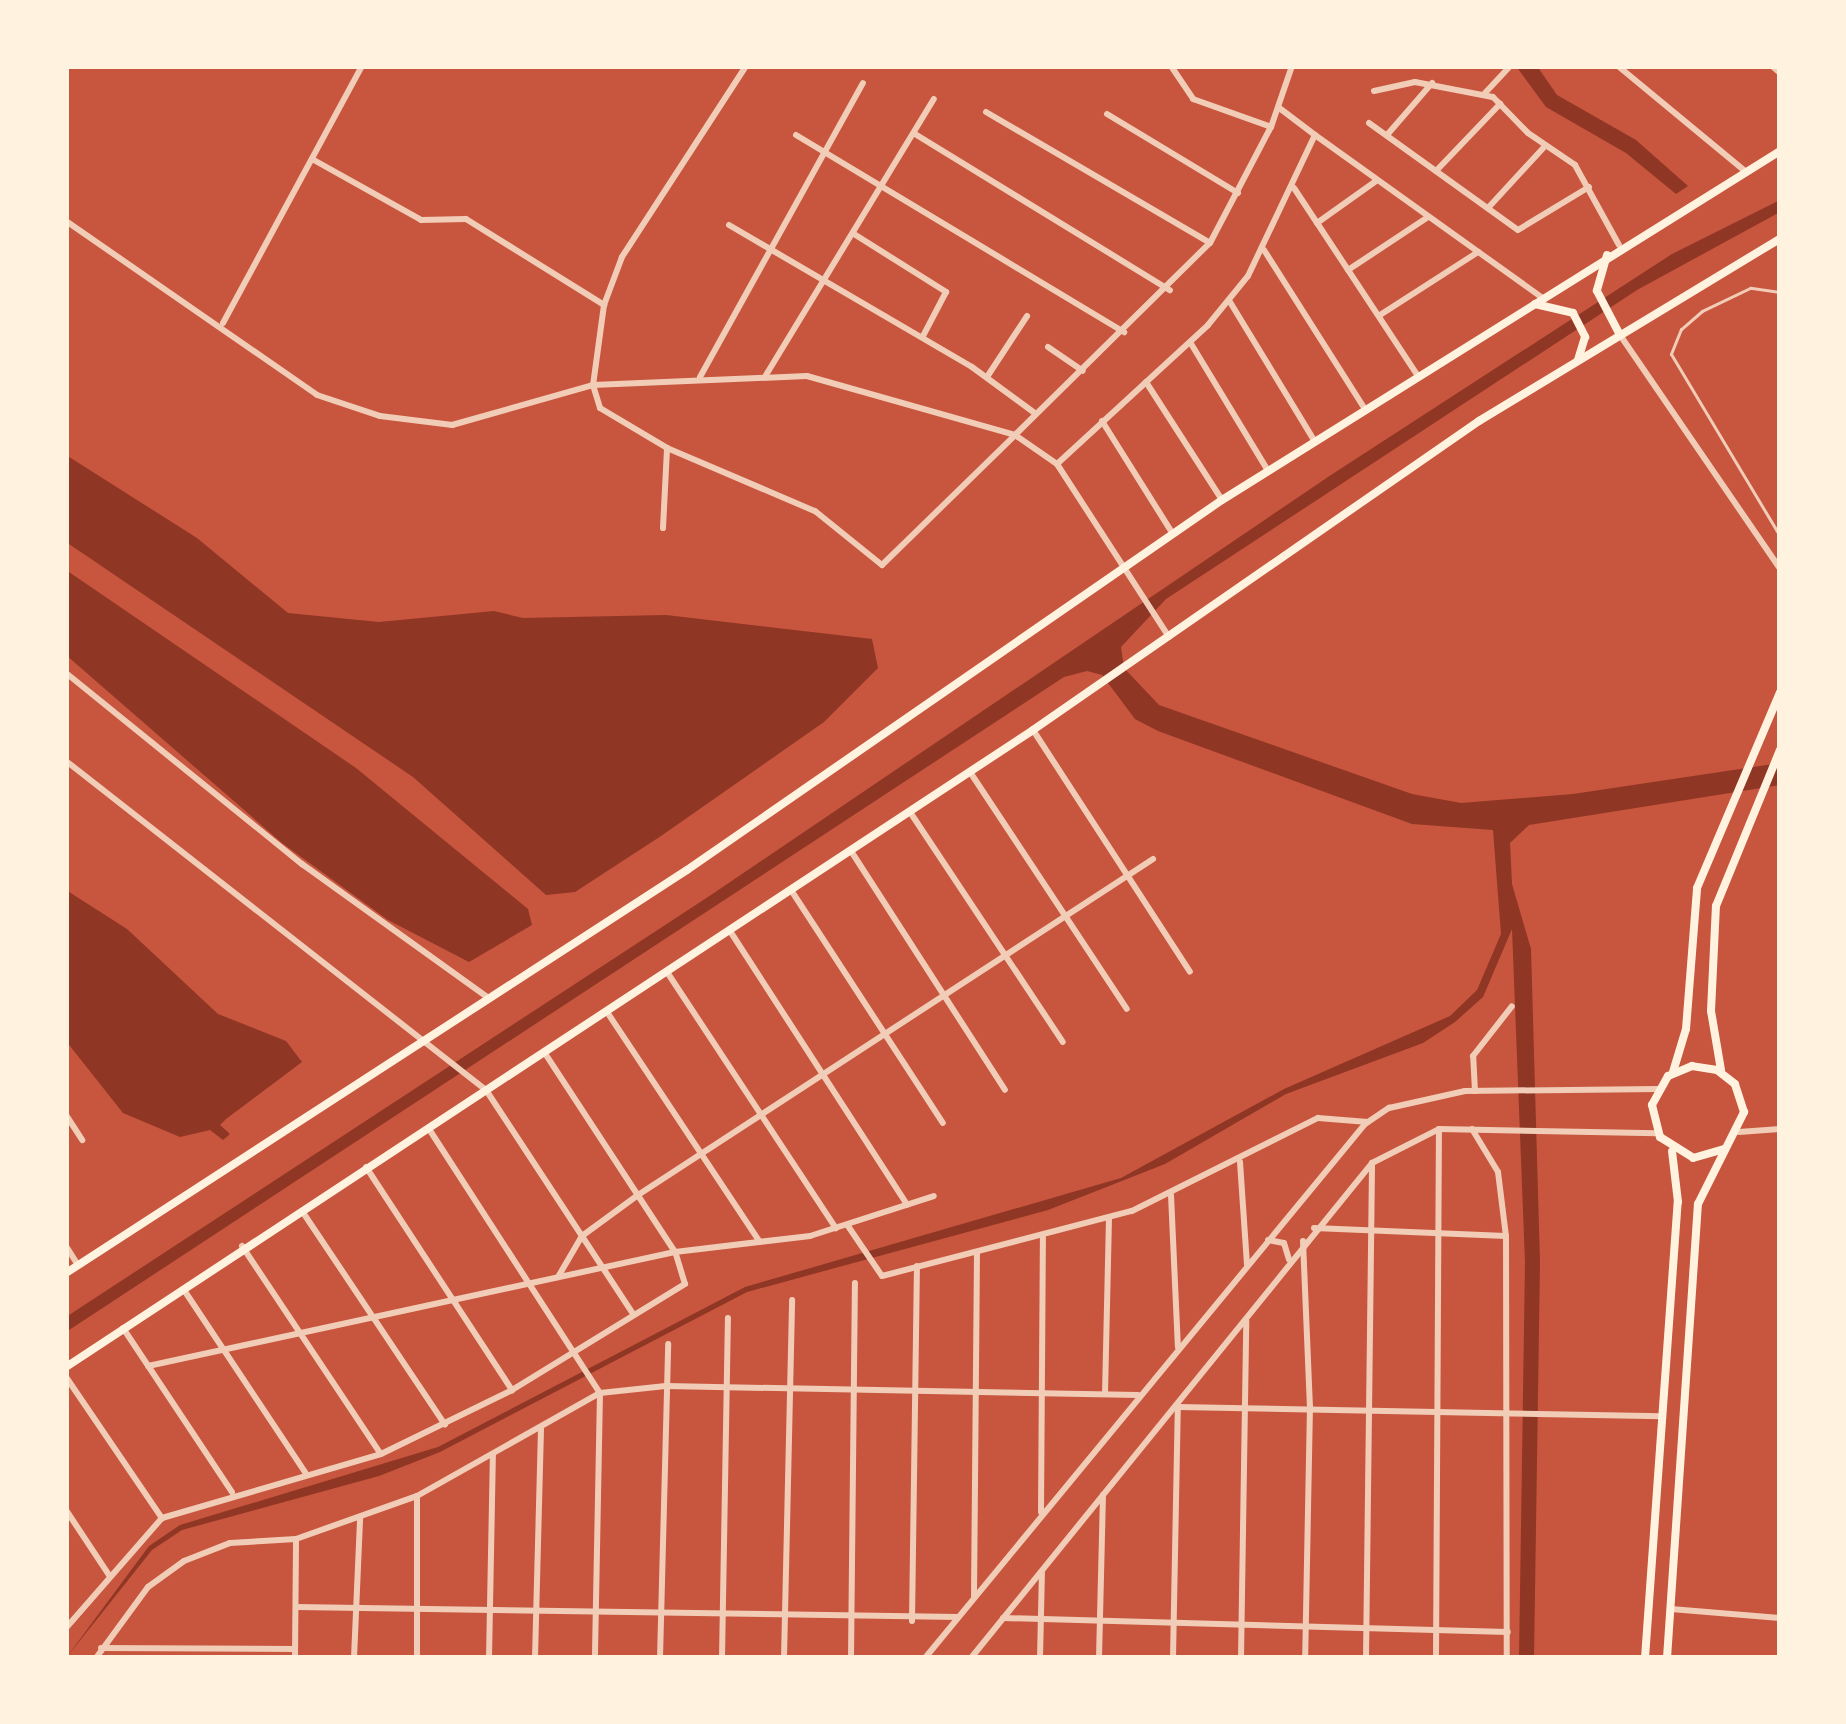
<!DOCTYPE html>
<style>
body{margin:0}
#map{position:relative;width:1846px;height:1724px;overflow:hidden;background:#c8553d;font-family:"IBM Plex Sans",sans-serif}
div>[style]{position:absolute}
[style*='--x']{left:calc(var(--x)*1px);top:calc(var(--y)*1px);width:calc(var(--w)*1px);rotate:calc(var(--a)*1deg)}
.water>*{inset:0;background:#8f3625}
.service>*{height:3px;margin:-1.5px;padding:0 1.5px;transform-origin:1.5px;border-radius:1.5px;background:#f1ccb7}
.minor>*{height:6px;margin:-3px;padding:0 3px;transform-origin:3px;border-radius:3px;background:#f1ccb7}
.tertiary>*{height:6px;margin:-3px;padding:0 3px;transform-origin:3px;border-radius:3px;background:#f1ccb7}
.secondary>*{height:8px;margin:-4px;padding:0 4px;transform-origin:4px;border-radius:4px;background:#fff3e0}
span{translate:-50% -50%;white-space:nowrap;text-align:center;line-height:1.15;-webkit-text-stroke:9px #fff3e0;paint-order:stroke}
.frame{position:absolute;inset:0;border:69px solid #fff3e0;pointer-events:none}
</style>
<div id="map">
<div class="water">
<i style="clip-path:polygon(1516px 66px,1537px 66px,1557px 95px,1636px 140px,1688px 186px,1676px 194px,1626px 153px,1546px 107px)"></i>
<i style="clip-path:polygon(1780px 200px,1780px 212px,1637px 290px,1166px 599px,1121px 647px,1124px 668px,1159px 705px,1412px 794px,1461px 803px,1573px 794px,1780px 763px,1780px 785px,1529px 825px,1510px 843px,1512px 884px,1531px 949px,1540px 1262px,1534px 1658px,1519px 1658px,1525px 1262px,1512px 929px,1483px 997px,1455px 1022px,1423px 1043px,1286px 1094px,1165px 1164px,1048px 1210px,747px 1292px,440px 1452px,379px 1476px,182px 1530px,152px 1550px,66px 1658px,149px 1546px,180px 1525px,438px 1447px,745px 1287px,1121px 1178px,1284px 1089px,1450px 1016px,1477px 990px,1501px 934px,1493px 830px,1412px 824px,1158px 731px,1135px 719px,1102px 675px,1087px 671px,1064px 677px,66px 1332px,66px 1317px,711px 895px,1331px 475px,1672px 254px)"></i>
<i style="clip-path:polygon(66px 455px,197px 538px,288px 613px,379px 622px,494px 611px,523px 618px,666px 615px,872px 639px,878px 668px,824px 722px,661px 836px,575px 892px,546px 895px,413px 777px,66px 542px)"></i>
<i style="clip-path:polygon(66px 570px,356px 768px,528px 909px,532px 925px,469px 962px,388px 920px,282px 843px,66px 655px)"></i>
<i style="clip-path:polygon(66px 890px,127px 929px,218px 1014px,286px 1041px,302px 1062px,226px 1119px,220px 1125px,230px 1134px,223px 1140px,210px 1130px,180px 1137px,123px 1113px,66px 1041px)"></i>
</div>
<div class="service">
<i style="--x:1780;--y:292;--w:30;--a:-172"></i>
<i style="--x:1750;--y:288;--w:53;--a:154.4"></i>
<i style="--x:1702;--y:311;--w:28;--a:139"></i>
<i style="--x:1681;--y:329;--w:27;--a:112"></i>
<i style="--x:1671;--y:354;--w:212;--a:59.1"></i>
</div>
<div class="minor">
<i style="--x:746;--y:66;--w:228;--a:123"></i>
<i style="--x:622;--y:257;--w:51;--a:110.6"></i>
<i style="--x:604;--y:305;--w:81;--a:97.8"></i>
<i style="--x:593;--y:385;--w:24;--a:73"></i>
<i style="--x:600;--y:408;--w:78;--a:30.8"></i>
<i style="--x:667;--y:448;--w:161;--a:23.1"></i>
<i style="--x:815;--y:511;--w:86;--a:38.9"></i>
<i style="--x:882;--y:565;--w:186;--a:-44.3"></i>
<i style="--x:1171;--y:66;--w:40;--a:56"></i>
<i style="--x:1193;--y:99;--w:83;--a:19.7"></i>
<i style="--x:1618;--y:66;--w:165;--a:39.6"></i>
<i style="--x:1772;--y:66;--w:11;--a:41"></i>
<i style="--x:1374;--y:91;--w:42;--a:-12.4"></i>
<i style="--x:1415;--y:82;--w:79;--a:10.9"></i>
<i style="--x:1493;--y:97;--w:50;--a:45.8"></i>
<i style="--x:1528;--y:133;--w:57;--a:34.2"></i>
<i style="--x:1575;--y:165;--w:91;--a:61.2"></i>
<i style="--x:1485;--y:93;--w:37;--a:-47"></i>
<i style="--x:986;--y:112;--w:259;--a:30.3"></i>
<i style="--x:1107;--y:114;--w:153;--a:31.1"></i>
<i style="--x:1369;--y:123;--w:183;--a:35.7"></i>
<i style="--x:1518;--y:230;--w:83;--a:-31.2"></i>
<i style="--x:915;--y:134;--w:299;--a:31.5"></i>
<i style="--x:796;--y:135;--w:383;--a:31"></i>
<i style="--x:1315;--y:135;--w:278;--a:35.6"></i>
<i style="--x:1387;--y:135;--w:69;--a:-49.1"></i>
<i style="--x:312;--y:159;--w:125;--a:29.2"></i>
<i style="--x:421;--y:220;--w:45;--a:-1.3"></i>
<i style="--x:466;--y:219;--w:163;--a:31.9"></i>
<i style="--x:1436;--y:171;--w:93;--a:-46.3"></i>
<i style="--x:1294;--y:188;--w:225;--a:56.6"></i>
<i style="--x:1488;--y:208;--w:84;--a:-47.4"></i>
<i style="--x:1317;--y:223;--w:72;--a:-35.4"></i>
<i style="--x:729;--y:225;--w:281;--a:30.3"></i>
<i style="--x:972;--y:367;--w:79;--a:36.3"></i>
<i style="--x:854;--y:234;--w:109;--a:32.2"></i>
<i style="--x:946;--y:292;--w:50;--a:117.6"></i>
<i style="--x:1264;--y:250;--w:188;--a:57.6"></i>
<i style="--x:1348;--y:270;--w:96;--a:-33.5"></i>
<i style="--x:1230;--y:302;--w:164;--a:58.7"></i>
<i style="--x:1380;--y:315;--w:117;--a:-32.7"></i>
<i style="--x:223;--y:323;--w:292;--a:-61.6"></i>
<i style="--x:1620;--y:335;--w:283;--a:55.6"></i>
<i style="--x:1190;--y:342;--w:151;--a:58.8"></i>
<i style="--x:1048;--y:347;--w:42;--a:34.4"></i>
<i style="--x:766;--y:375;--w:323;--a:-58.7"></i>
<i style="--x:700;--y:377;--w:336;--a:-61"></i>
<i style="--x:987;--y:377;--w:73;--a:-56.7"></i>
<i style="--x:1146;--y:382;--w:140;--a:57.2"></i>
<i style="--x:1102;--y:421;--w:133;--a:57.9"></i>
<i style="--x:1057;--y:464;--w:206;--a:57.1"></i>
<i style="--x:663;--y:528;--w:80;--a:-87.1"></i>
<i style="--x:66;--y:673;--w:304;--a:39"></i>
<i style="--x:302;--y:864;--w:228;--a:35.7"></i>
<i style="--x:1033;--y:730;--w:288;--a:57"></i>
<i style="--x:66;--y:761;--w:534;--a:38.07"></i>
<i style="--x:486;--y:1090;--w:266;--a:56.7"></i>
<i style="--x:970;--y:772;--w:284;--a:56.5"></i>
<i style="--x:910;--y:812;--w:276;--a:56.4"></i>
<i style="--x:851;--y:851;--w:284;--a:57.2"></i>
<i style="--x:791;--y:890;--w:278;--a:56.9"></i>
<i style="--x:730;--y:931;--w:326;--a:57.1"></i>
<i style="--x:667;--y:972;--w:307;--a:56.6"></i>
<i style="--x:607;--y:1012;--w:276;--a:56.4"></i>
<i style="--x:1475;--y:1091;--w:35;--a:-93"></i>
<i style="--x:1473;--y:1056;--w:63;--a:-52"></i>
<i style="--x:66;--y:1115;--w:30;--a:57"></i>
<i style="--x:429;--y:1129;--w:315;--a:57.1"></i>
<i style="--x:600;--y:1393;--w:265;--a:91.1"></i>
<i style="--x:1472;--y:1129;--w:50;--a:58.8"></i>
<i style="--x:1498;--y:1172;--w:64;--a:82.9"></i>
<i style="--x:1506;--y:1236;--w:422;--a:89.9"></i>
<i style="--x:1739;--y:1132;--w:41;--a:-4.2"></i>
<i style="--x:1240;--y:1162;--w:103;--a:86.1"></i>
<i style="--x:366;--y:1167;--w:267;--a:56.8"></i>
<i style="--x:1171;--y:1195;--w:152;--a:87.4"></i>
<i style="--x:302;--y:1211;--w:257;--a:56.2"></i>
<i style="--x:848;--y:1226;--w:60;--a:55.8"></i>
<i style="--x:882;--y:1276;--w:258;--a:-14.6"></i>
<i style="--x:1132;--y:1211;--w:208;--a:-26.6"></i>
<i style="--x:1318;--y:1118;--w:50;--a:4.6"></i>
<i style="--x:1314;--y:1228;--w:192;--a:2.4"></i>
<i style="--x:1303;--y:1241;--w:165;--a:87.6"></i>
<i style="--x:1310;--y:1406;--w:252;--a:91.1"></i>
<i style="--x:66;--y:1246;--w:22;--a:58"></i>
<i style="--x:242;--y:1246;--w:249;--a:56.3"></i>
<i style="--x:558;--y:1277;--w:48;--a:-59.7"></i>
<i style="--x:582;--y:1236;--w:69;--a:-36.2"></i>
<i style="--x:638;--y:1195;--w:615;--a:-33.12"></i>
<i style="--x:184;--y:1290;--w:219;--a:56.4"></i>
<i style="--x:123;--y:1328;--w:197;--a:56.4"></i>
<i style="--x:148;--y:1366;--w:539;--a:-12.21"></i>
<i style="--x:675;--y:1252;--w:136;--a:-6.8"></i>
<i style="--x:810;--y:1236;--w:130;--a:-17.9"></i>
<i style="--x:66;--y:1377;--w:171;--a:55.8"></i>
<i style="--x:1105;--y:1394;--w:175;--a:-88.7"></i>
<i style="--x:66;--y:1510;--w:78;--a:56.5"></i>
<i style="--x:1041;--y:1512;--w:274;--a:-89.6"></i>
<i style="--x:974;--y:1596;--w:344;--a:-89.5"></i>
<i style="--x:296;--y:1607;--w:662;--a:0.87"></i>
<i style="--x:1671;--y:1609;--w:109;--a:4.7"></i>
<i style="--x:1003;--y:1618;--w:505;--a:1.59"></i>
<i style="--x:912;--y:1621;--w:355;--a:-89.2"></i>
<i style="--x:66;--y:1628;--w:146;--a:-48.9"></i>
<i style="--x:162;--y:1518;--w:228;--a:-16.3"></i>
<i style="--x:381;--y:1454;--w:146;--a:-26"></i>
<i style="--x:512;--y:1390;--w:203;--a:-31.5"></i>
<i style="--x:685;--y:1284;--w:34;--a:-107"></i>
<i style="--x:675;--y:1252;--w:238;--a:-123.2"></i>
<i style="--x:101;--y:1648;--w:194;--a:0.3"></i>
<i style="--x:96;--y:1658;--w:88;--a:-53.8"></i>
<i style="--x:148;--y:1587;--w:44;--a:-35.8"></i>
<i style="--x:184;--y:1561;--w:49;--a:-21.4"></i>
<i style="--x:230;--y:1543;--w:66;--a:-3.5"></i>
<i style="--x:296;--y:1539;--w:128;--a:-19.6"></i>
<i style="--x:417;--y:1496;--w:210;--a:-29.4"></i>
<i style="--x:600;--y:1393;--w:66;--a:-6.1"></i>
<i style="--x:666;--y:1386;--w:472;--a:1.1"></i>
<i style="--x:295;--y:1658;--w:119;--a:-89.5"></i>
<i style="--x:354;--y:1658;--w:140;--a:-87.5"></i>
<i style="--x:417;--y:1658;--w:162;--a:-90"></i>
<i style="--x:489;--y:1658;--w:204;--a:-88.9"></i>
<i style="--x:535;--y:1658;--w:229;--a:-88.5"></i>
<i style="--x:660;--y:1658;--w:314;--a:-88.5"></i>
<i style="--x:722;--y:1658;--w:340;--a:-89"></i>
<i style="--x:784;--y:1658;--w:358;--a:-88.7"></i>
<i style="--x:851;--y:1658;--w:375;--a:-89.4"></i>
<i style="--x:1040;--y:1658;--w:86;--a:-88.7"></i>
<i style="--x:1099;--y:1658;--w:163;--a:-88.6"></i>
<i style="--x:1173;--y:1658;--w:251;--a:-88.9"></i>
<i style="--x:1178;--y:1407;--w:484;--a:1.1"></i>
<i style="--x:1241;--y:1658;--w:337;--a:-89.1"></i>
<i style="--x:1366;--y:1658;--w:495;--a:-89.3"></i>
<i style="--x:1436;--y:1658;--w:529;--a:-89.68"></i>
</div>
<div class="tertiary">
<i style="--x:66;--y:221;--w:305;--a:34.7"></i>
<i style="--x:317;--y:395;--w:66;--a:18.4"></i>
<i style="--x:380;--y:416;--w:73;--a:7.1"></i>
<i style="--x:452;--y:425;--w:147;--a:-15.8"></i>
<i style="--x:593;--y:385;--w:214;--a:-2.4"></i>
<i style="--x:807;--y:376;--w:216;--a:15.8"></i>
<i style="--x:1015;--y:435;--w:51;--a:34.6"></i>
<i style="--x:1057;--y:464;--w:205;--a:-42.6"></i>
<i style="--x:1208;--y:325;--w:63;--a:-50.8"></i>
<i style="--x:1248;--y:276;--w:156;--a:-64.6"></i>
<i style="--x:1315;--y:135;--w:46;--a:-142.9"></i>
<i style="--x:1015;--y:435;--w:274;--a:-44.6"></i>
<i style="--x:1210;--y:243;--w:131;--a:-62.3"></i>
<i style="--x:1271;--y:127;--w:65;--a:-71"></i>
<i style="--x:1268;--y:1240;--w:16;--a:11"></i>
<i style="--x:1284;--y:1243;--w:17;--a:73"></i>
<i style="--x:925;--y:1658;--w:692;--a:-50.51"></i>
<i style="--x:1365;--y:1124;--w:29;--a:-34"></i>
<i style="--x:1389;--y:1108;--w:78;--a:-12.6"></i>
<i style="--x:1465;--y:1091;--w:193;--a:-0.6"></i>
<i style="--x:971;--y:1658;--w:637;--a:-50.99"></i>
<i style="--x:1372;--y:1163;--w:75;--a:-26.9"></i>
<i style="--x:1439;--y:1129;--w:218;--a:1.1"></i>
</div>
<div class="secondary">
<i style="--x:1607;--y:255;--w:37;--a:106"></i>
<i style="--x:1597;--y:291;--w:50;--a:62.4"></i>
<i style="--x:1535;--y:304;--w:39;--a:13"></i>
<i style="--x:1573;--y:313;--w:27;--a:63"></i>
<i style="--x:1585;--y:337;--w:24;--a:107"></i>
<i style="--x:1721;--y:1070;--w:60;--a:-99.6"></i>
<i style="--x:1711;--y:1011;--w:105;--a:-87.3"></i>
<i style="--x:1716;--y:906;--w:169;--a:-67.7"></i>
<i style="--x:1673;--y:1072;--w:45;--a:-73.2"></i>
<i style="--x:1686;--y:1029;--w:141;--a:-85.5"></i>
<i style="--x:1697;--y:888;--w:213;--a:-67"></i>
<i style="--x:66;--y:1273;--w:740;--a:-32.98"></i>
<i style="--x:687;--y:870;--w:650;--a:-34.67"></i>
<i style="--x:1222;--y:500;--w:658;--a:-32.02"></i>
<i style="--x:66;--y:1367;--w:1158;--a:-33.37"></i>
<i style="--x:1033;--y:730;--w:543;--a:-34.72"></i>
<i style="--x:1479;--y:421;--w:352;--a:-31.2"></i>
<i style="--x:1645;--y:1658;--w:457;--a:-85.9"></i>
<i style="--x:1678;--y:1202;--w:51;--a:-96.7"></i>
<i style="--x:1667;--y:1658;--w:455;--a:-86.1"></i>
<i style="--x:1698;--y:1204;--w:103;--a:-63.4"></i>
<i style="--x:1744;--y:1112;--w:29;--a:-108"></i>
<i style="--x:1735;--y:1084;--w:23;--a:-142"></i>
<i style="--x:1717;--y:1070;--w:25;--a:-171"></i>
<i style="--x:1692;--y:1066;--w:26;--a:157"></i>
<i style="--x:1668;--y:1076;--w:33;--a:119"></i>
<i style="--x:1652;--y:1105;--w:33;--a:76"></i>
<i style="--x:1660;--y:1137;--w:39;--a:32"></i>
<i style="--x:1693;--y:1158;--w:33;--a:-16"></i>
</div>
<div class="frame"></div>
</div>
